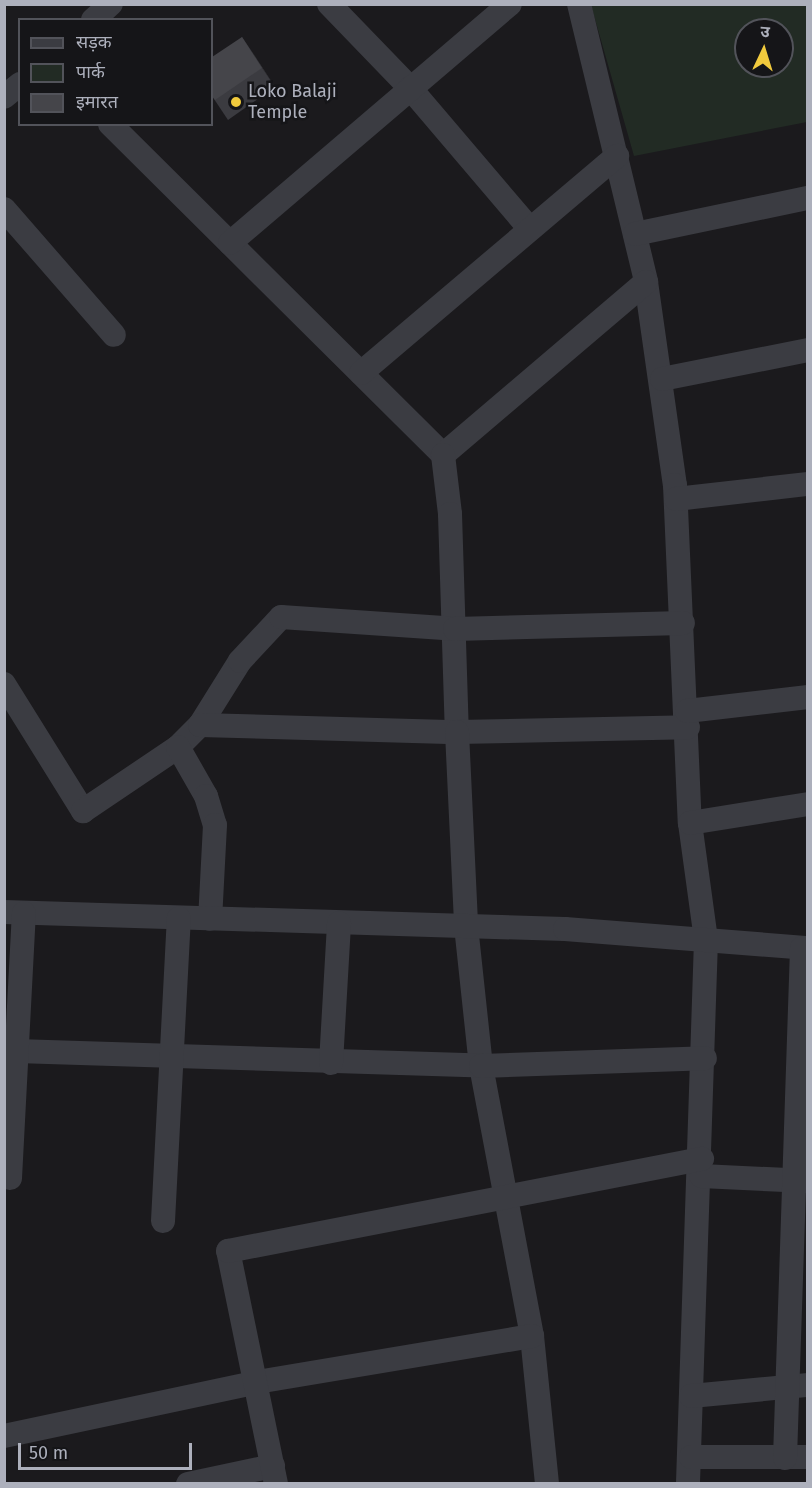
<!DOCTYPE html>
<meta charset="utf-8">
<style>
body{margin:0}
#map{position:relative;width:812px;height:1488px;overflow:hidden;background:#1b1a1d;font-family:"Fira Sans","Noto Sans Devanagari",sans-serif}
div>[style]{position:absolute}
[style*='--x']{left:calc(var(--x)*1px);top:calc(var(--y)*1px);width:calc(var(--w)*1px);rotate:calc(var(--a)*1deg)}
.green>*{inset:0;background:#222b24}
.street>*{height:24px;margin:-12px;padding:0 12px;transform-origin:12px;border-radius:12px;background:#3b3c42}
.wall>*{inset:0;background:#3b3b40}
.shaded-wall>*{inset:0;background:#303034}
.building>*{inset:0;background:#45454a}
.dots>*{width:16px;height:16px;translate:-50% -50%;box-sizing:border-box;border:3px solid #151518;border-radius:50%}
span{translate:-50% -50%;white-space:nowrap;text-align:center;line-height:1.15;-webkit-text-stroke:5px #151518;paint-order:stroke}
.poi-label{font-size:18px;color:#adb0bc}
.left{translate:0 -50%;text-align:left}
.frame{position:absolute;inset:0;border:6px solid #adb0bc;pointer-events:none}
.legend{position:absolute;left:18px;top:18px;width:195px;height:108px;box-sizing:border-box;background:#151518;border:2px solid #52535a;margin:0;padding:8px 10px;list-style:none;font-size:18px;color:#adb0bc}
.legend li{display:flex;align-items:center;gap:12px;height:30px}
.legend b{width:30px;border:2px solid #52535a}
.north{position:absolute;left:734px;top:18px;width:60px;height:60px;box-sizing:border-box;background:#151518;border:2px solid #52535a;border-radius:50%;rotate:4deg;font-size:16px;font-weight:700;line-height:24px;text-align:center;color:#adb0bc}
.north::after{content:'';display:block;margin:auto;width:21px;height:27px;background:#f1ca3d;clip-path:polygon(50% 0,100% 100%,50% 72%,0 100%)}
.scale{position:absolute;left:18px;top:1443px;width:174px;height:27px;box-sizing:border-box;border:3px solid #adb0bc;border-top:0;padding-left:8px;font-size:18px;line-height:21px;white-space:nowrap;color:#adb0bc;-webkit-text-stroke:4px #151518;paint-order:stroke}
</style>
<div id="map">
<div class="green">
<i style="clip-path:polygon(evenodd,591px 5px,807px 5px,807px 122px,634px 156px,591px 5px,746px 30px,782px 30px,782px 66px,746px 66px,746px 30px)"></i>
</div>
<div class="street">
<i style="--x:329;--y:4;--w:117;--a:46"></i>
<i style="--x:410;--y:88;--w:185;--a:49.6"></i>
<i style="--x:579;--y:4;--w:286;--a:76.4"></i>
<i style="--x:646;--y:282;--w:205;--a:81.9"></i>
<i style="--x:675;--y:485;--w:338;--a:87.5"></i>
<i style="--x:690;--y:823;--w:118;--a:82.2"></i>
<i style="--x:706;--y:940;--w:544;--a:91.9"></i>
<i style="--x:93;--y:20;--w:24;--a:-42"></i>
<i style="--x:4;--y:97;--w:21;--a:-39"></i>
<i style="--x:110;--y:124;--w:470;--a:44.8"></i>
<i style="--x:4;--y:209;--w:167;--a:48.9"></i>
<i style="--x:635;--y:234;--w:177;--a:-11.8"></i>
<i style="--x:230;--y:243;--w:368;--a:-40.5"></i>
<i style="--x:646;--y:282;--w:267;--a:139.6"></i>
<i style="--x:443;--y:455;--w:59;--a:83.2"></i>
<i style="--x:450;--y:514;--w:218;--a:88.2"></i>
<i style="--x:457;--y:732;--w:231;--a:-1.2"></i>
<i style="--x:361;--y:373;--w:336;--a:-40.3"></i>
<i style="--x:662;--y:379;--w:149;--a:-11.2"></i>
<i style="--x:676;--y:499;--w:133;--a:-6.5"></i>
<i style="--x:4;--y:684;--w:150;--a:58.1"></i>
<i style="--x:83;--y:811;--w:115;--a:-34"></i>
<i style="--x:178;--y:747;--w:31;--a:-45"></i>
<i style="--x:200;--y:725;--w:75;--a:-58"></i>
<i style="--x:240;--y:661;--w:60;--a:-47"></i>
<i style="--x:281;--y:617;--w:174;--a:3.9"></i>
<i style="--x:455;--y:629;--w:228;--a:-1.5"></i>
<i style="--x:687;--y:711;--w:122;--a:-6.6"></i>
<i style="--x:200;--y:725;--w:257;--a:1.6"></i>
<i style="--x:457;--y:732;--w:194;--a:87.3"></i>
<i style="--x:466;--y:926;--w:141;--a:83.9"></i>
<i style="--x:481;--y:1066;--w:275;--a:79.3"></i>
<i style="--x:532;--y:1336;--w:149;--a:84.2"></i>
<i style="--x:178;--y:747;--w:56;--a:60.3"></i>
<i style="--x:206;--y:796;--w:30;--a:73"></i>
<i style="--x:215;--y:825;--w:94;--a:93"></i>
<i style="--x:690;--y:823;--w:120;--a:-9.1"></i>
<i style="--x:4;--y:912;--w:561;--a:1.74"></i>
<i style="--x:565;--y:929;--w:244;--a:4.5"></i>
<i style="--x:16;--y:1051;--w:465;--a:1.8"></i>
<i style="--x:481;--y:1066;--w:224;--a:-2"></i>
<i style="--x:331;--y:1063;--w:140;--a:-86.7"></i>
<i style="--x:701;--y:1176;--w:107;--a:2.7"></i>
<i style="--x:10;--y:1178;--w:265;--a:-87"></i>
<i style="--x:163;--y:1221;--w:303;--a:-87"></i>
<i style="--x:691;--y:1396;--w:118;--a:-5.4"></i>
<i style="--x:4;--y:1436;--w:259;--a:-12"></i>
<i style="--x:257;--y:1382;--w:279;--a:-9.5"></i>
<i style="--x:691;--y:1457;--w:117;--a:0"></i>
<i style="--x:785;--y:1458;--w:510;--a:-88.09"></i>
<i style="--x:188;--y:1484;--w:87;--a:-12"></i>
<i style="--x:276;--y:1484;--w:238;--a:-101.6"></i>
<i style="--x:228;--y:1251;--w:483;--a:-11"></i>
</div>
<div class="wall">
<i style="clip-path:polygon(242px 37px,275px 87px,228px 120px,212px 96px)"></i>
</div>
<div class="shaded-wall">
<i style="clip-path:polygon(242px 37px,255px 56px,275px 87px,262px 68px)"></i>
</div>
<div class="building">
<i style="clip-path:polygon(242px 37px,262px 68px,215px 100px,212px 96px,212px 57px)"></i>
</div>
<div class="dots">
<i style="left:236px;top:102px;background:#f1ca3d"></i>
</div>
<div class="poi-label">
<span class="left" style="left:248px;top:102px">Loko Balaji<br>Temple</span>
</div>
<div class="frame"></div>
<ul class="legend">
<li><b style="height:8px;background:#3b3c42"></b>सड़क</li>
<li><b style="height:16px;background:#222b24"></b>पार्क</li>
<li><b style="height:16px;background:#45454a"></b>इमारत</li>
</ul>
<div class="north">उ</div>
<div class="scale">50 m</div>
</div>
